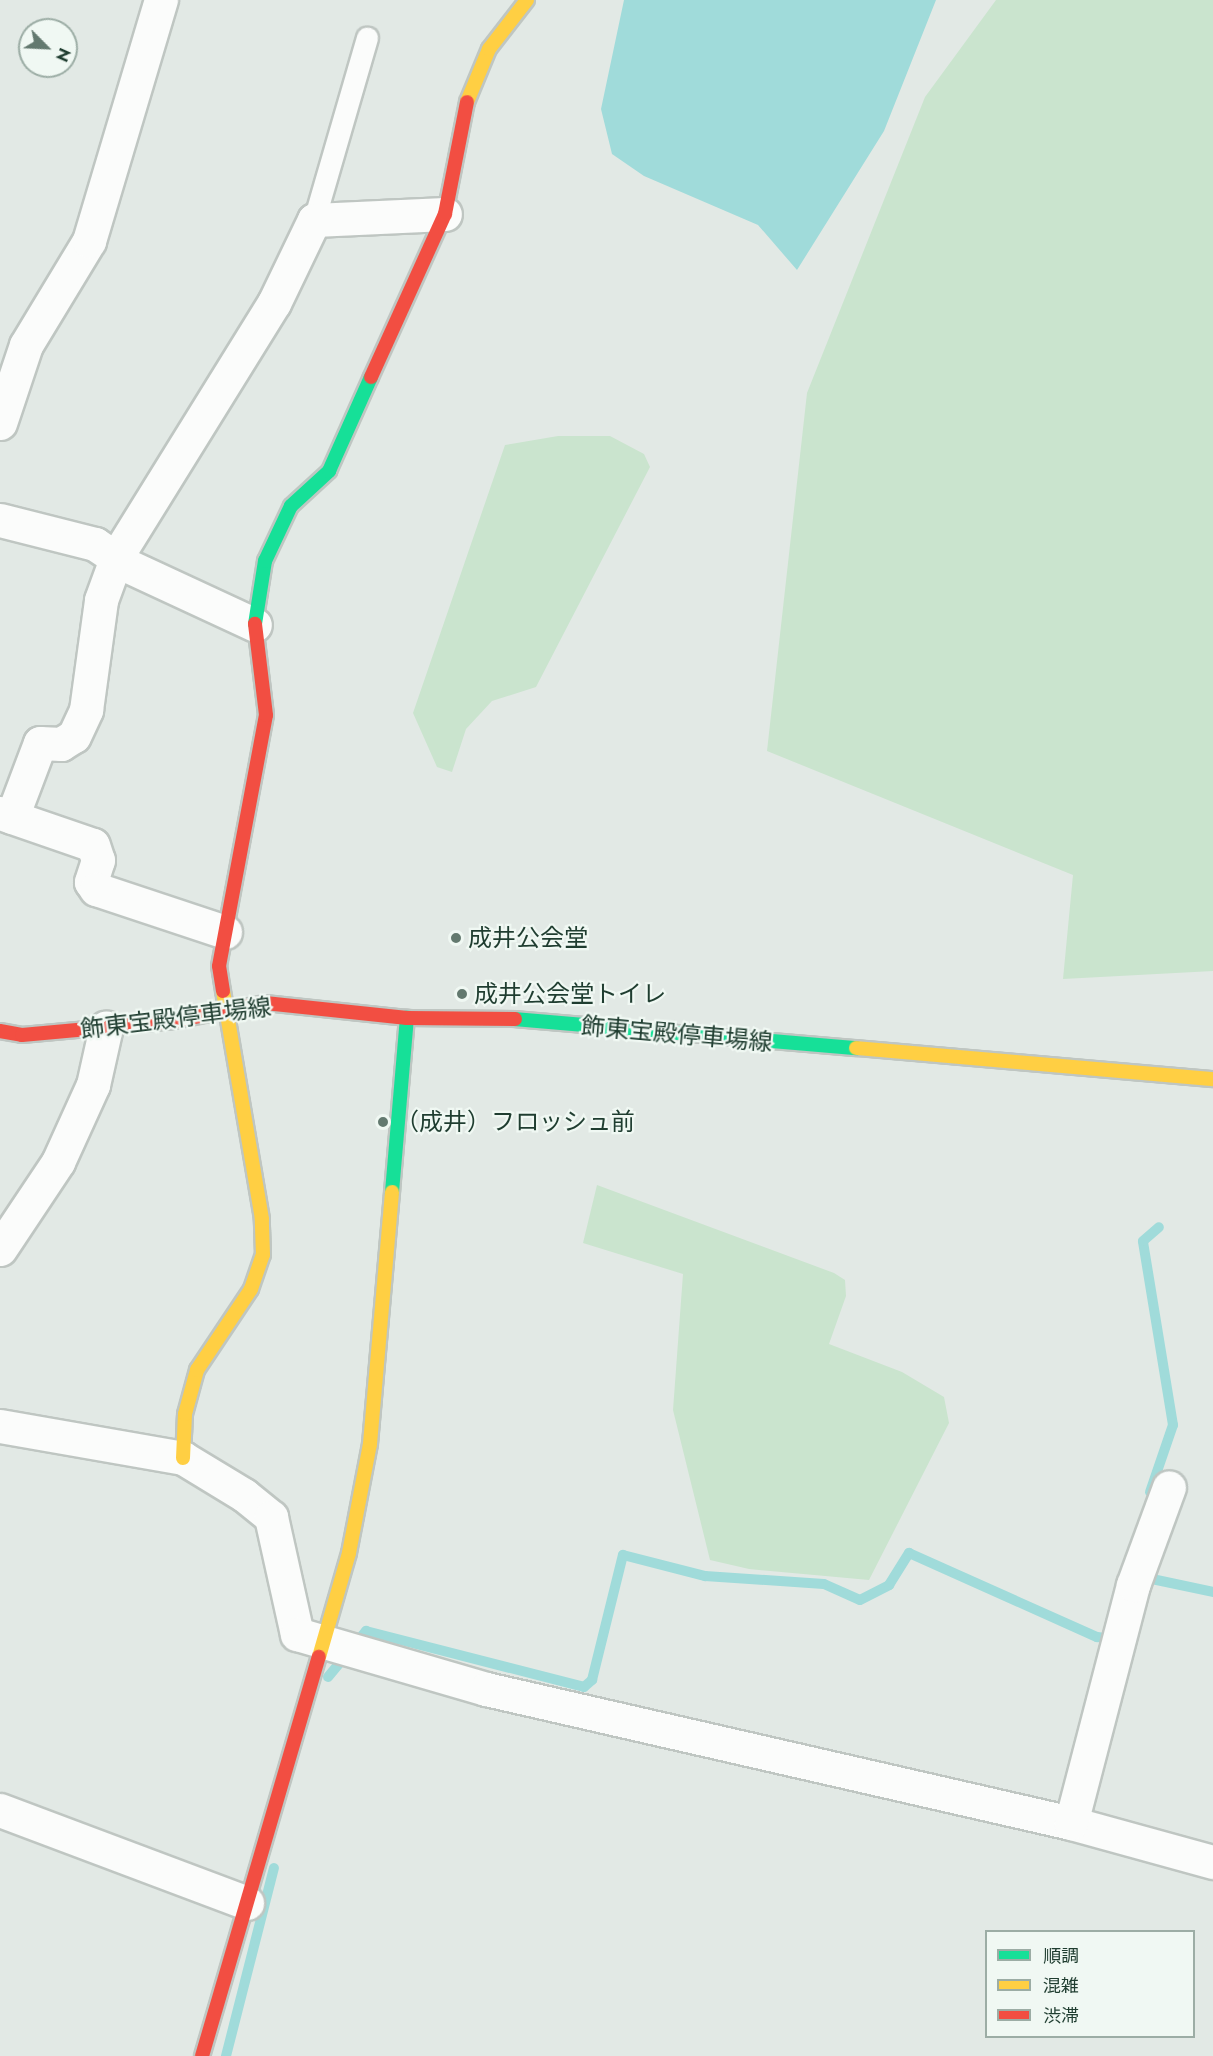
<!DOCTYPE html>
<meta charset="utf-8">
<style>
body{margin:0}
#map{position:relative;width:1213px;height:2056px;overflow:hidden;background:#e2e9e5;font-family:Jost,"Noto Sans JP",sans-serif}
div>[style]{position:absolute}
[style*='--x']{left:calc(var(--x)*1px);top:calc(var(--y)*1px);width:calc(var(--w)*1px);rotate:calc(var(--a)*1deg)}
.green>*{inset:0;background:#cae4ce}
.water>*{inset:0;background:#a0dbda}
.stream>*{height:10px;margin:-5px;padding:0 5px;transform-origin:5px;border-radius:5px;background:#a0dbda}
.roads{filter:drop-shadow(2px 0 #bfc6c2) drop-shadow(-2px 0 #bfc6c2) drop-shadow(0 2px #bfc6c2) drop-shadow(0 -2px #bfc6c2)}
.lane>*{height:21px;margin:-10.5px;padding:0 10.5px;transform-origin:10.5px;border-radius:10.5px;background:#fbfcfb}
.street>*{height:33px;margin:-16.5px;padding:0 16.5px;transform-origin:16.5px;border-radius:16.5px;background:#fbfcfb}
.fast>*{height:14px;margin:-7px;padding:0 7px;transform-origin:7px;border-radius:7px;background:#16e098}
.slow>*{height:14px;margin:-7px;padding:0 7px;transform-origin:7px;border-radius:7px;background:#ffcf43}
.jam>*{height:14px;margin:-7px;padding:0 7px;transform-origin:7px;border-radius:7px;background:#f24e42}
.dots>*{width:16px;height:16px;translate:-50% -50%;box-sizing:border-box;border:3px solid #f0f8f3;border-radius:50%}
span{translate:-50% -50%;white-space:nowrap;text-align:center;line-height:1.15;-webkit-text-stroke:4.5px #f0f8f3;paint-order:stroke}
.poi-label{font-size:24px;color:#1f3d30}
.left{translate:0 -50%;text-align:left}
.street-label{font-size:24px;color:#1f3d30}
.legend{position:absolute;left:985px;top:1930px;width:210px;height:108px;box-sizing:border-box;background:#f0f8f3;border:2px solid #9cada5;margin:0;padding:8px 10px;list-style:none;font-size:18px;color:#1f3d30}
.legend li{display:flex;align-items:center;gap:12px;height:30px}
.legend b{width:30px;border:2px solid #9cada5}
.north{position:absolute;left:18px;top:18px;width:60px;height:60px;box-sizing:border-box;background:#f0f8f3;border:2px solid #9cada5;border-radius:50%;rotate:114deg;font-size:16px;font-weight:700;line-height:24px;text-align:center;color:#1f3d30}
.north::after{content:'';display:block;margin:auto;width:21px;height:27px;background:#63796f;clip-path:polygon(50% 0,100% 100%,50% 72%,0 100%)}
</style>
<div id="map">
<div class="green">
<i style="clip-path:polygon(996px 0,1213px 0,1213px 971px,1063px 979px,1073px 875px,767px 751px,807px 393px,925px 97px)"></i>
<i style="clip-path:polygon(558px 436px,610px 436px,644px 454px,650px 467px,536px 687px,492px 701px,466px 729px,452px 772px,437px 767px,413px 713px,505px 445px)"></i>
<i style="clip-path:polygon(597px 1185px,834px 1273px,845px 1280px,846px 1296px,829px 1344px,902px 1372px,944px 1397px,949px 1423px,869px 1580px,749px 1569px,710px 1560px,673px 1410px,683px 1274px,583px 1243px)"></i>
</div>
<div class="water">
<i style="clip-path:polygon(624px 0,936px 0,884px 131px,797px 270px,758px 225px,644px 176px,612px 154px,601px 109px)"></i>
</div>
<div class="stream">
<i style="--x:1150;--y:1492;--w:71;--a:-71.1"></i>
<i style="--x:1173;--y:1425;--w:186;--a:-99.3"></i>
<i style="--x:1143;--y:1241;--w:21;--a:-41"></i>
<i style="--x:1152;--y:1579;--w:62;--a:12"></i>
<i style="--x:328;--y:1677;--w:60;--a:-50.4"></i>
<i style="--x:366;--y:1631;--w:225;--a:14.4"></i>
<i style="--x:584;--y:1687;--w:11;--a:-41"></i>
<i style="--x:592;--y:1680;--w:129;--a:-76.1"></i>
<i style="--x:623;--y:1555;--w:85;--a:14.4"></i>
<i style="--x:705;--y:1576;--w:119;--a:3.8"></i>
<i style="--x:824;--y:1584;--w:39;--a:24"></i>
<i style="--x:860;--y:1600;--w:33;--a:-27"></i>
<i style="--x:889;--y:1585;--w:38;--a:-58"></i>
<i style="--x:909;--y:1553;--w:206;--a:24.1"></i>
<i style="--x:1097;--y:1637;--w:18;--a:6"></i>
<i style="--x:226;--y:2056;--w:194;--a:-75.7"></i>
</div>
<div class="roads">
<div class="lane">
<i style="--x:314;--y:220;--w:190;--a:-73.8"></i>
</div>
<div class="street">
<i style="--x:0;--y:423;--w:82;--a:-71.6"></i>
<i style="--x:26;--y:345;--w:122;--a:-58.8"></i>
<i style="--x:89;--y:241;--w:252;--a:-73.4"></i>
<i style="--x:0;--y:520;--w:98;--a:14.2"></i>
<i style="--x:95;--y:544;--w:37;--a:34"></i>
<i style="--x:126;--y:565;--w:142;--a:24.9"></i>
<i style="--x:0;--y:813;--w:98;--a:19"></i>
<i style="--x:93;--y:845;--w:16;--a:72"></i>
<i style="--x:98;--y:860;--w:23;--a:108"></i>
<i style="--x:91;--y:882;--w:9;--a:54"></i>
<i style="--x:96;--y:889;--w:136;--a:18.4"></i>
<i style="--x:12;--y:817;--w:79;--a:-69.3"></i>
<i style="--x:40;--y:743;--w:21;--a:3"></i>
<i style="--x:61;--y:744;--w:15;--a:-32"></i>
<i style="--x:74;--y:736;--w:29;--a:-65"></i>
<i style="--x:86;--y:710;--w:111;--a:-82.2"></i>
<i style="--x:101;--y:600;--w:47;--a:-70"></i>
<i style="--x:117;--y:556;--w:298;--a:-58.2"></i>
<i style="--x:274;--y:303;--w:92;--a:-64.3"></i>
<i style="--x:314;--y:220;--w:131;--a:-2.6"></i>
<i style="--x:0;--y:1249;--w:105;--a:-56.3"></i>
<i style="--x:58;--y:1162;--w:85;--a:-65.6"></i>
<i style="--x:93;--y:1085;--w:59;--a:-77.4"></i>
<i style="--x:0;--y:1426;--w:186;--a:9.9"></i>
<i style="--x:183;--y:1458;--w:71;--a:31.2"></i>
<i style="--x:244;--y:1495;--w:35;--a:39"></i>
<i style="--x:271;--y:1517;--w:120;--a:77.5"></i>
<i style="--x:297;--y:1634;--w:197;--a:16.2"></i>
<i style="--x:486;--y:1689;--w:600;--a:12.9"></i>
<i style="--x:1071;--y:1823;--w:147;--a:15.4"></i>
<i style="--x:0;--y:1810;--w:264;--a:20.6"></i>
<i style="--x:1071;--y:1823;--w:246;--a:-75.4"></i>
<i style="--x:1133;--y:1585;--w:104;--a:-69.8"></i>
</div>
<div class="fast">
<i style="--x:255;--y:624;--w:64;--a:-81"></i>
<i style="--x:265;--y:561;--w:61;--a:-64.7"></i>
<i style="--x:291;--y:506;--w:52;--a:-42.6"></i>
<i style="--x:329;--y:471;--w:103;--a:-65.9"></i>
<i style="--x:515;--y:1019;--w:342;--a:4.9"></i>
<i style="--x:392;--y:1192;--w:175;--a:-85.1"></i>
</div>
<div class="slow">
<i style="--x:467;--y:102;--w:57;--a:-67.5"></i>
<i style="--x:489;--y:49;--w:62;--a:-52.2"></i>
<i style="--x:856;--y:1048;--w:358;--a:5"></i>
<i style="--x:183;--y:1458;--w:44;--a:-87.4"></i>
<i style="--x:185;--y:1414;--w:46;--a:-74.7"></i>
<i style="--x:197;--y:1370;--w:97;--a:-56.3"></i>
<i style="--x:251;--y:1289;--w:36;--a:-71"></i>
<i style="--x:263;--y:1255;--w:36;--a:-92"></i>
<i style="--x:262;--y:1219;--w:231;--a:-99.7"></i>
<i style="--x:319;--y:1657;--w:108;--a:-73.9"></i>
<i style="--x:349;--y:1553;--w:111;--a:-79.1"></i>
<i style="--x:370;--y:1444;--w:253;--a:-85"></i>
</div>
<div class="jam">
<i style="--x:371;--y:377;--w:179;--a:-65.6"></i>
<i style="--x:445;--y:214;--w:114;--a:-78.9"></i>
<i style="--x:223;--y:991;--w:25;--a:-99"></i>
<i style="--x:219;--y:966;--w:255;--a:-79.4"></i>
<i style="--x:266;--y:715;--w:92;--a:-96.9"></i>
<i style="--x:0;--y:1031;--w:22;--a:10"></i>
<i style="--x:22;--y:1035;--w:154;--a:-5.2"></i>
<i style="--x:175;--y:1021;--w:92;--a:-11.3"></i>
<i style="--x:265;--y:1003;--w:143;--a:6"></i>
<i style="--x:407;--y:1018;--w:108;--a:0.5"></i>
<i style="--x:202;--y:2056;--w:416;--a:-73.7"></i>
</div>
</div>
<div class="dots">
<i style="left:456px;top:938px;background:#63796f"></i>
<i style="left:462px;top:994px;background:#63796f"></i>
<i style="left:383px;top:1122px;background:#63796f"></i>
</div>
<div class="poi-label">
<span class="left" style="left:468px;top:938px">成井公会堂</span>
<span class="left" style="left:474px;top:994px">成井公会堂トイレ</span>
<span class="left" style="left:395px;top:1122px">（成井）フロッシュ前</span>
</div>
<div class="street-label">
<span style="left:176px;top:1018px;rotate:-7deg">飾東宝殿停車場線</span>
<span style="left:677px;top:1034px;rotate:5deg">飾東宝殿停車場線</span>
</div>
<ul class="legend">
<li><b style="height:8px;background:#16e098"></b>順調</li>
<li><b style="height:8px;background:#ffcf43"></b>混雑</li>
<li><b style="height:8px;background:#f24e42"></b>渋滞</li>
</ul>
<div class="north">N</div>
</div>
